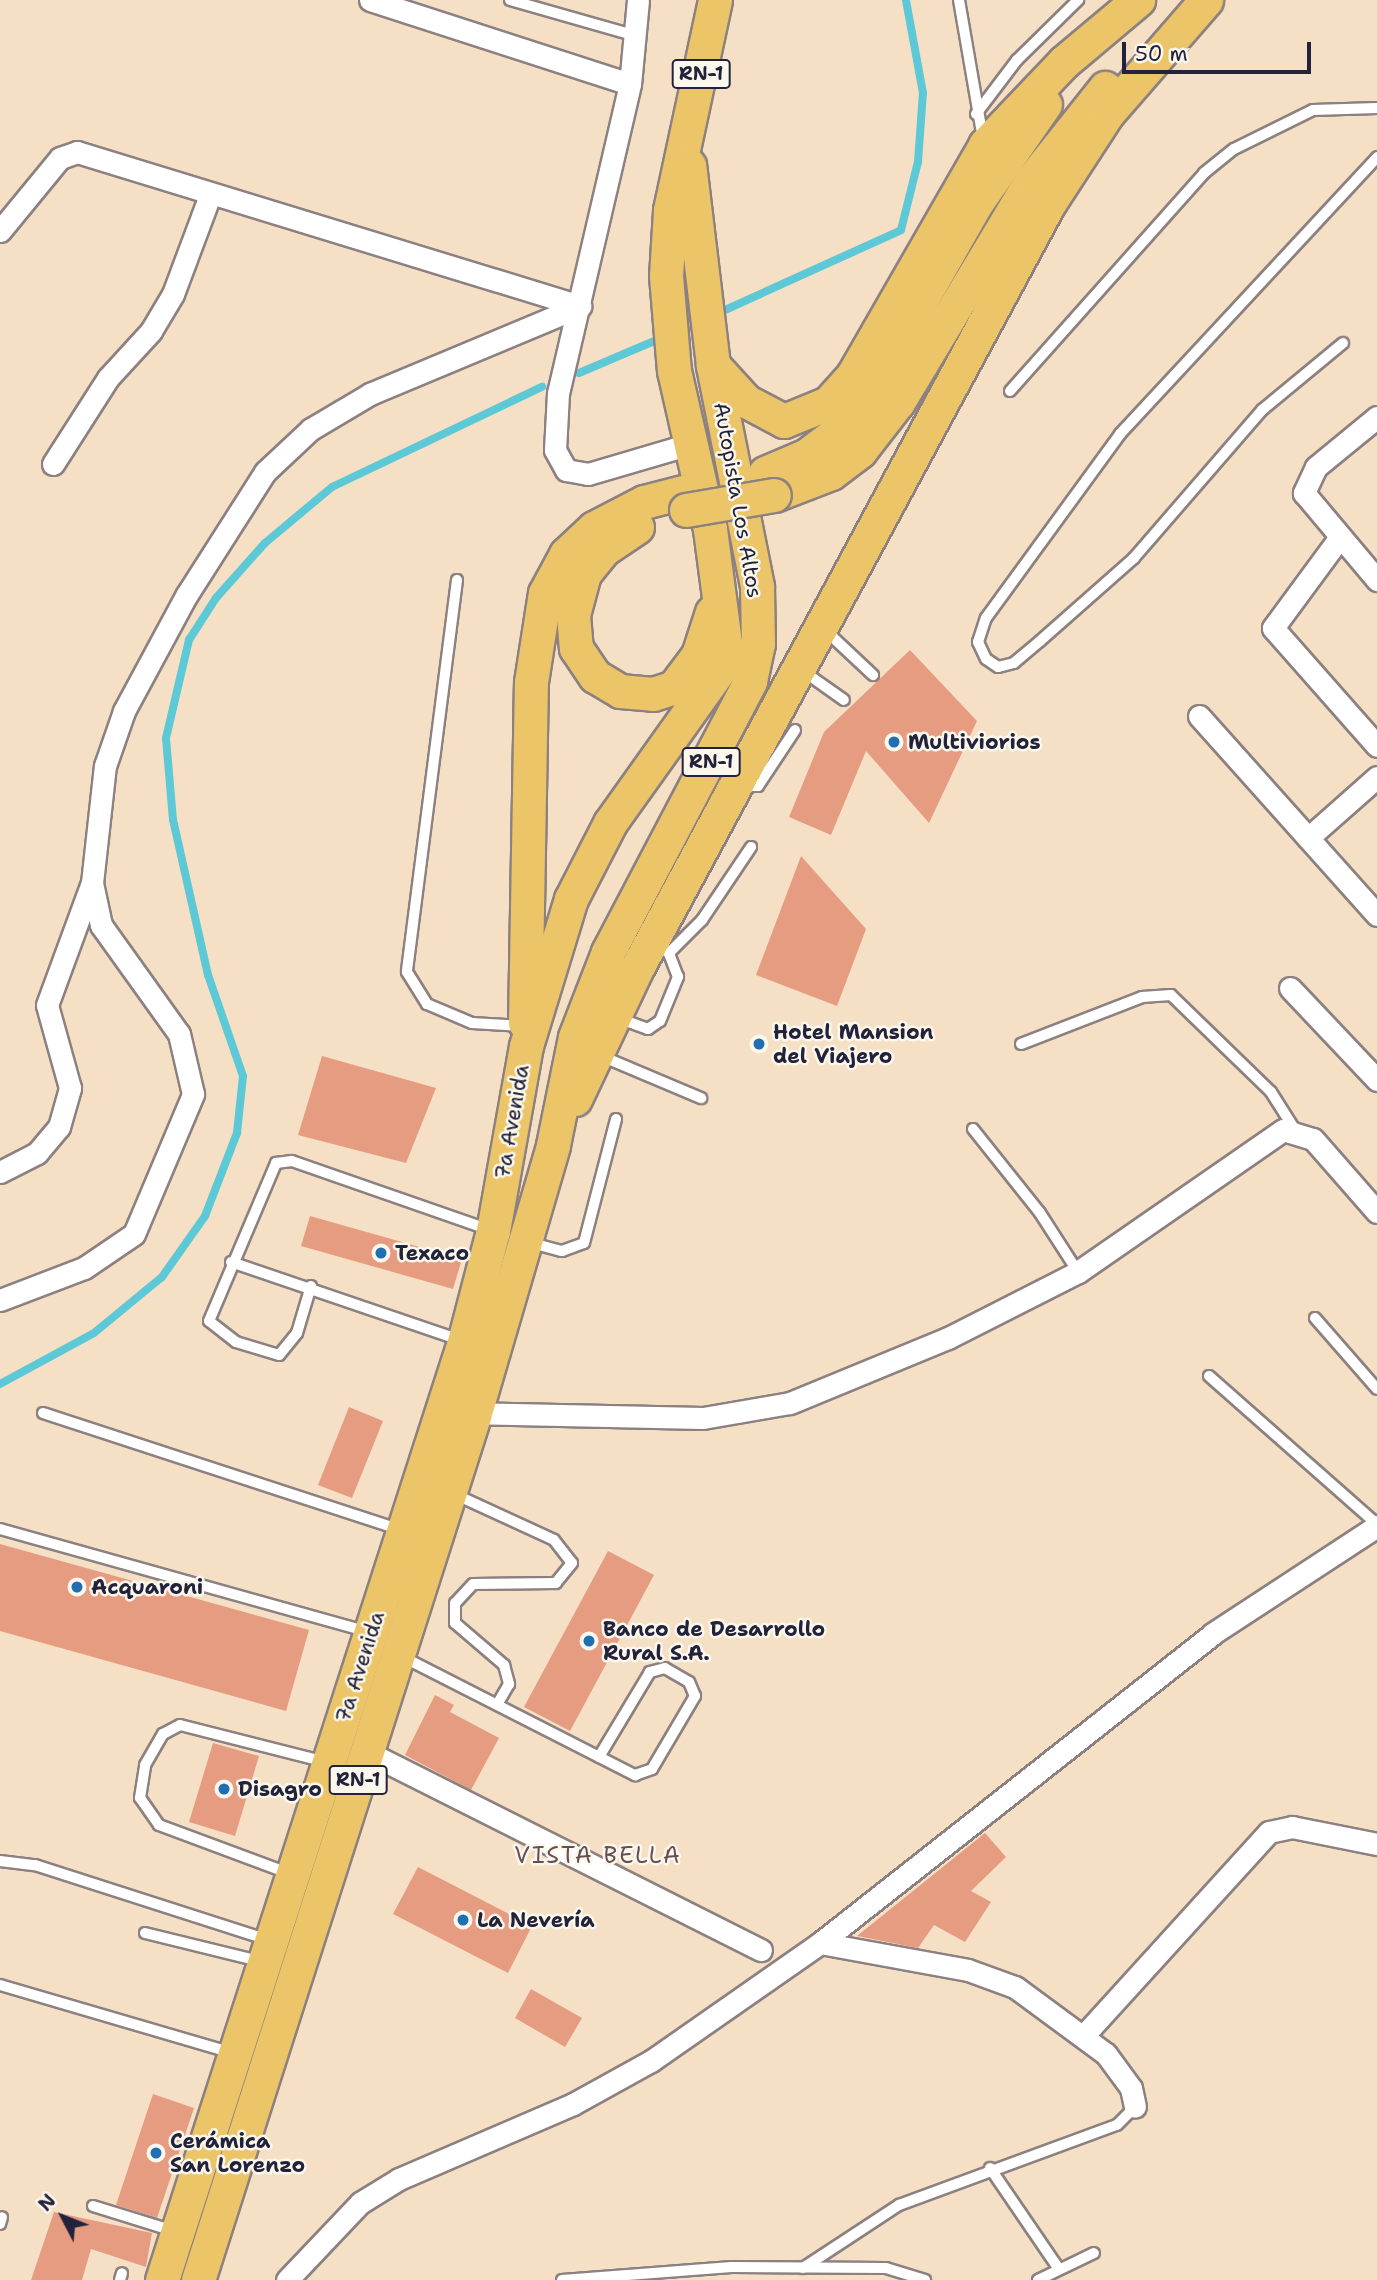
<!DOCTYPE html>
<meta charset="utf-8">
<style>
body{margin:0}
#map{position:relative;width:1377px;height:2280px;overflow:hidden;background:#f5e0c5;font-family:"Shantell Sans",sans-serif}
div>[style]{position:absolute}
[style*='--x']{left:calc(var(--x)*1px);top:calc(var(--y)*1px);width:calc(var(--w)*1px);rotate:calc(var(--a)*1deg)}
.stream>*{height:8px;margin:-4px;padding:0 4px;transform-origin:4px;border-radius:4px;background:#5dc9d6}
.building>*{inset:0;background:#e69c81}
.roads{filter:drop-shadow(2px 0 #8c8180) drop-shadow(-2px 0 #8c8180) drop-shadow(0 2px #8c8180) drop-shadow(0 -2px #8c8180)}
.service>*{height:10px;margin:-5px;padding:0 5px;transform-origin:5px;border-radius:5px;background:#fff}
.minor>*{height:21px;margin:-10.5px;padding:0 10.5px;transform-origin:10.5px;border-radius:10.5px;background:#fff}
.primary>*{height:33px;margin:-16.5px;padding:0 16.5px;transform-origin:16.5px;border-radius:16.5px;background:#ecc569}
.bridges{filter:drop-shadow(2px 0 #8c8180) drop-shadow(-2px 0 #8c8180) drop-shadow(0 2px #8c8180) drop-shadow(0 -2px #8c8180)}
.primary-bridge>*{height:33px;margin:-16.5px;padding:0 16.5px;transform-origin:16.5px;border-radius:16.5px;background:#ecc569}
.dots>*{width:19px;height:19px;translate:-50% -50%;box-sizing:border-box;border:4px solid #fbf7ec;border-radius:50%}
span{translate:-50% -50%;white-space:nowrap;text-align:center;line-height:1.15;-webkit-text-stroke:5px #fbf7ec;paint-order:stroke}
.shield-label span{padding:2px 5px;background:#fbf7ec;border:2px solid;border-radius:5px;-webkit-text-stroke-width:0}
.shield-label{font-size:19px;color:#22223b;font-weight:700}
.street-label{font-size:21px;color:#22223b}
.poi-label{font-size:21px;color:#22223b;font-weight:700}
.left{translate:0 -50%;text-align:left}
.neighbourhood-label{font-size:23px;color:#674d54;letter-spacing:2px}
.north{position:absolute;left:28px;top:2182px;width:70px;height:70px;-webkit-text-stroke:5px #fbf7ec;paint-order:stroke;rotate:312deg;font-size:19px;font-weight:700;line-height:28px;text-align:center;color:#22223b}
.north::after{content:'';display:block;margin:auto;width:24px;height:32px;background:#22223b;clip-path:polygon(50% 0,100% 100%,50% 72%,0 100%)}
.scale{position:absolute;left:1122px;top:42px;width:189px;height:32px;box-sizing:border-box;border:4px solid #22223b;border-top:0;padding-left:9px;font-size:21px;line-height:24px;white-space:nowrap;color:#22223b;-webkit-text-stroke:5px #fbf7ec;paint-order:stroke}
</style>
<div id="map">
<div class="stream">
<i style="--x:714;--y:315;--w:205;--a:-24.4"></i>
<i style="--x:901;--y:230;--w:70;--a:-76"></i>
<i style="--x:918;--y:162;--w:69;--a:-85.9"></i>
<i style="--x:923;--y:93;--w:95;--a:-100.4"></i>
<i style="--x:579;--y:373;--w:92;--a:-23"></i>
<i style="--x:0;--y:1384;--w:107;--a:-28.5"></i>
<i style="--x:94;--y:1333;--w:88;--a:-39.5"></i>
<i style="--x:162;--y:1277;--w:75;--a:-54.8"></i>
<i style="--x:205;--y:1216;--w:89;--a:-68.9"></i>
<i style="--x:237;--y:1133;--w:57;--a:-84"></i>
<i style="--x:243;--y:1076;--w:107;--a:-109.1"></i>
<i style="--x:208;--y:975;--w:159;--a:-102.7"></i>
<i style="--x:173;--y:820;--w:82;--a:-94.9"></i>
<i style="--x:166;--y:738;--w:101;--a:-76.8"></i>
<i style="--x:189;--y:640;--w:50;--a:-57.3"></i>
<i style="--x:216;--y:598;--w:74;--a:-48.3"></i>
<i style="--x:265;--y:543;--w:87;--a:-39.9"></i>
<i style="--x:332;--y:487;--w:233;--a:-25.5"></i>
</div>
<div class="building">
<i style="clip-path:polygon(910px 650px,977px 721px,929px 823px,866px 751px,831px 835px,789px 817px,824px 732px)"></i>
<i style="clip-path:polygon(801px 856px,866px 929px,837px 1006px,756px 975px)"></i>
<i style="clip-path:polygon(322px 1056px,436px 1088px,406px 1163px,298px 1135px)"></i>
<i style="clip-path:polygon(310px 1216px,462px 1259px,453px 1289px,301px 1246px)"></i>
<i style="clip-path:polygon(349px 1407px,383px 1421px,352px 1498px,318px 1485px)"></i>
<i style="clip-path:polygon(0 1544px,309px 1630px,286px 1711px,0 1631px)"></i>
<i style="clip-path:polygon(608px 1551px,654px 1575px,570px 1731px,524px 1707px)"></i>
<i style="clip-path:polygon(435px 1695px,454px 1705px,450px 1712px,499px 1738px,471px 1790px,405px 1755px)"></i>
<i style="clip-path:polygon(213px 1743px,259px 1756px,235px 1836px,189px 1822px)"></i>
<i style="clip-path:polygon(985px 1833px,1006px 1857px,971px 1891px,991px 1902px,965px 1942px,934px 1925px,918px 1948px,857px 1936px)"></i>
<i style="clip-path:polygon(418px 1867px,532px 1926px,508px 1973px,393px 1914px)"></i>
<i style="clip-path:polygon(531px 1989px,582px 2018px,565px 2047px,515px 2018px)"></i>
<i style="clip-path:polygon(153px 2094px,194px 2108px,157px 2218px,116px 2205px)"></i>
<i style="clip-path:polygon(54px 2212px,152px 2233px,146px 2267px,91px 2249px,82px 2280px,31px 2280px)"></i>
</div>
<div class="roads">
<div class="service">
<i style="--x:510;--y:0;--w:131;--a:15.9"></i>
<i style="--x:959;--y:0;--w:141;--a:80.2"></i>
<i style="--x:976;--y:114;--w:68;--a:-52.8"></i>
<i style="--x:1017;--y:60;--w:86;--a:-44.5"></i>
<i style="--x:1343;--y:343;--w:105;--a:140.4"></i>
<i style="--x:1262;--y:410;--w:196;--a:130.9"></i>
<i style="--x:1134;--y:558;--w:125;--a:138.6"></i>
<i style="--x:1040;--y:641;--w:34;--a:140"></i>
<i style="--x:1014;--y:663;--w:16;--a:166"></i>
<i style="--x:998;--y:667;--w:14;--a:-146"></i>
<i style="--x:986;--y:659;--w:19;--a:-115"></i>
<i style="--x:978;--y:642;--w:25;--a:-72"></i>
<i style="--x:986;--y:618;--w:228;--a:-53.9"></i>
<i style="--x:1120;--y:434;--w:378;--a:-47.1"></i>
<i style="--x:1010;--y:391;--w:292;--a:-48.3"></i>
<i style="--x:1204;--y:173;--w:38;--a:-39"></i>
<i style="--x:1234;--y:149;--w:88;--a:-26.3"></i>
<i style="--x:1313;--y:110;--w:64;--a:-1.8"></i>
<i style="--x:457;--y:580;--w:395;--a:97.3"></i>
<i style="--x:407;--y:972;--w:38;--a:58"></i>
<i style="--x:427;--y:1004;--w:49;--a:22.9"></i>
<i style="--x:472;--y:1023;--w:51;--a:3.4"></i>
<i style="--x:825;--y:630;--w:66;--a:43.2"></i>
<i style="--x:803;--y:671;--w:50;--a:35.3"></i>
<i style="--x:741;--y:786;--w:17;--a:0"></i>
<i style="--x:758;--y:786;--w:67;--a:-56.5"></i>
<i style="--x:669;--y:953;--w:47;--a:-45"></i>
<i style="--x:702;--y:920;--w:88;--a:-56.1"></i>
<i style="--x:618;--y:1018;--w:32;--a:20"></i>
<i style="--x:648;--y:1029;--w:14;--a:-34"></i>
<i style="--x:660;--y:1021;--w:48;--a:-67.8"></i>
<i style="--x:678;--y:977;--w:26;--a:-111"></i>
<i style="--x:669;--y:953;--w:17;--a:-149"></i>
<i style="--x:1021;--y:1044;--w:130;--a:-21.2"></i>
<i style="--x:1142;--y:997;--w:29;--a:-4"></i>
<i style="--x:1171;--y:995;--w:139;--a:44.1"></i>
<i style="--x:1271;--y:1092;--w:45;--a:57.7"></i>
<i style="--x:599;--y:1055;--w:111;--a:22.9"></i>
<i style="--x:973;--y:1129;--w:107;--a:51.4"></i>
<i style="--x:1040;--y:1213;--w:70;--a:57.2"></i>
<i style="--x:528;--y:1242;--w:35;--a:15"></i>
<i style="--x:562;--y:1251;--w:23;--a:-20"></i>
<i style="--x:584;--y:1243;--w:128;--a:-75.5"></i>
<i style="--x:231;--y:1262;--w:242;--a:18.8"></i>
<i style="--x:311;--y:1286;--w:49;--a:106.6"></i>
<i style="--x:297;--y:1333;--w:28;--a:129"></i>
<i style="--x:279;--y:1355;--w:45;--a:-163.2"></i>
<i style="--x:236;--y:1342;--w:34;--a:-142"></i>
<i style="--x:209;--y:1321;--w:172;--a:-67"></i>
<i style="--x:276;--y:1163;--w:16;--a:-7"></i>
<i style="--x:292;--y:1161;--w:210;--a:19.2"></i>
<i style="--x:1315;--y:1318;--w:94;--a:48.9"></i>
<i style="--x:1209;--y:1376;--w:224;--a:41.4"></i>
<i style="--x:43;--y:1413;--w:376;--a:18.1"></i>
<i style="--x:452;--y:1493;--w:112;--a:24.7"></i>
<i style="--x:554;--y:1540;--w:29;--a:52"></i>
<i style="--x:572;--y:1563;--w:26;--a:129"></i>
<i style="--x:556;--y:1583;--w:83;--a:179.3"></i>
<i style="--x:473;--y:1584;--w:26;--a:133"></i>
<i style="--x:455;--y:1603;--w:20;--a:90"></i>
<i style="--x:455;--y:1623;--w:65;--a:40.6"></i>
<i style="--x:504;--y:1665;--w:20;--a:75"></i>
<i style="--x:509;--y:1684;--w:22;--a:120"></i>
<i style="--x:0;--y:1529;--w:382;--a:15.6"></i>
<i style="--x:401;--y:1656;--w:263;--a:27"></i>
<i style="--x:635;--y:1775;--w:18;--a:-19"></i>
<i style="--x:652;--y:1769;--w:85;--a:-59.5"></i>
<i style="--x:695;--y:1696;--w:15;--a:-113"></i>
<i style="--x:689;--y:1682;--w:28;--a:-150"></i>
<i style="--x:665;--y:1668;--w:16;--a:165"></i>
<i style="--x:650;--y:1672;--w:99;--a:121"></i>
<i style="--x:0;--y:1861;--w:35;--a:7"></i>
<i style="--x:35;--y:1865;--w:246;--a:17.8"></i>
<i style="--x:288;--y:1873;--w:138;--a:-159.6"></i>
<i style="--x:159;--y:1825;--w:33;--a:-125"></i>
<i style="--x:140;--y:1798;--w:33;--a:-81"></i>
<i style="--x:145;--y:1765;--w:36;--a:-60"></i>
<i style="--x:163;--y:1734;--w:19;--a:-28"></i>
<i style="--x:180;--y:1725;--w:151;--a:14.2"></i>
<i style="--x:145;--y:1933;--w:117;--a:13.8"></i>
<i style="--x:0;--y:1985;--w:243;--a:16.3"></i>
<i style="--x:990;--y:2168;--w:122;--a:55.7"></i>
<i style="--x:93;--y:2206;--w:85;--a:17.2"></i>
<i style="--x:0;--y:2224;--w:7;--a:-74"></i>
<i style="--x:803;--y:2268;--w:115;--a:-33.3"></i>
<i style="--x:899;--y:2205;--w:232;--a:-20.2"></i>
<i style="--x:1117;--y:2125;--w:25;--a:-45"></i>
<i style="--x:120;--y:2280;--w:7;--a:-74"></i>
<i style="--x:562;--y:2280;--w:170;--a:-4.4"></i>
<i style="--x:732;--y:2267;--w:154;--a:0.4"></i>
<i style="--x:886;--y:2268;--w:41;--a:17.1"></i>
<i style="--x:1038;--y:2280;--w:62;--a:-25.7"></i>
</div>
<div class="minor">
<i style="--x:370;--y:0;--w:273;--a:17.9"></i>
<i style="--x:638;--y:0;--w:84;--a:95.4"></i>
<i style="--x:630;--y:84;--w:317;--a:103.1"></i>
<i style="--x:558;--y:393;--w:57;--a:93"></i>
<i style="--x:555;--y:450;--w:23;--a:61"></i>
<i style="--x:566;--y:470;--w:22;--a:10"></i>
<i style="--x:588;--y:474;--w:106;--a:-16.4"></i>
<i style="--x:0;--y:231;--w:94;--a:-50.6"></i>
<i style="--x:60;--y:158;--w:18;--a:-19"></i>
<i style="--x:77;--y:152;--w:526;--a:17.02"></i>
<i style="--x:1377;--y:417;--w:79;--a:140.7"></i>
<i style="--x:1316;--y:467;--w:29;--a:115"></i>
<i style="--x:1304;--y:493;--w:114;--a:50"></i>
<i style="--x:53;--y:464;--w:102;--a:-57.4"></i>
<i style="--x:108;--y:378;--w:64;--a:-47.5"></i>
<i style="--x:151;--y:331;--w:43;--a:-59.3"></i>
<i style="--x:173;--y:294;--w:106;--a:-69.5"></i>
<i style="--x:1340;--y:537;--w:113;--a:126.4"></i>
<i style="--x:1273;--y:628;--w:157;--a:48.6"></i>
<i style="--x:1199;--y:716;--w:267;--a:48.2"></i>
<i style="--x:1308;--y:838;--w:92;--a:-41.5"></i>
<i style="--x:1290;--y:988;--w:127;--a:46.6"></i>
<i style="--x:0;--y:1172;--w:42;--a:-27.2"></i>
<i style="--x:37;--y:1153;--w:34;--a:-50"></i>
<i style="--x:59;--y:1127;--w:41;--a:-74.2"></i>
<i style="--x:70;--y:1088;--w:86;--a:-105.5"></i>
<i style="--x:47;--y:1005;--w:130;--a:-69.8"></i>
<i style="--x:0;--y:1300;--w:90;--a:-20.9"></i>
<i style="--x:84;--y:1268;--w:60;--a:-34.2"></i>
<i style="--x:134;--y:1234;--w:152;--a:-67.1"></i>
<i style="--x:193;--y:1094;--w:62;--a:-103.1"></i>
<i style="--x:179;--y:1034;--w:134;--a:-125.6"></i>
<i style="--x:101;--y:925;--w:43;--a:-102.1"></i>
<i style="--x:92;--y:883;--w:118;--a:-83.7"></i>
<i style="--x:105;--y:766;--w:58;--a:-70.9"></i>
<i style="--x:124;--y:711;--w:131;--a:-61.7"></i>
<i style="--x:186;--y:596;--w:147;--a:-57.5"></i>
<i style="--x:265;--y:472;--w:63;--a:-43.1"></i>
<i style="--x:311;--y:429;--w:69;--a:-30.7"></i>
<i style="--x:370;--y:394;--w:228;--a:-22.7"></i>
<i style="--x:465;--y:1413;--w:238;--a:1.2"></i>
<i style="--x:703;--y:1418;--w:88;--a:-9.8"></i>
<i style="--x:790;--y:1403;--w:171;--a:-22.4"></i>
<i style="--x:948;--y:1338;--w:146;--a:-26.9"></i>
<i style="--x:1078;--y:1272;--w:249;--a:-34.7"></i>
<i style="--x:1283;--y:1130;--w:31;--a:17"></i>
<i style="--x:1313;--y:1139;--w:97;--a:48.8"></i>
<i style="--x:367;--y:1752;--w:441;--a:26.7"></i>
<i style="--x:820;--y:1943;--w:150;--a:10.3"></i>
<i style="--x:968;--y:1970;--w:50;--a:19.9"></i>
<i style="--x:1015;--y:1987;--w:113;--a:36.4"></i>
<i style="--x:1106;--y:2054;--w:42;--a:53.7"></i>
<i style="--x:1131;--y:2088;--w:19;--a:78"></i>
<i style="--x:1085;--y:2034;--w:273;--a:-47.7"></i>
<i style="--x:1269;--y:1832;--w:24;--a:-12"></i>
<i style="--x:1292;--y:1827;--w:87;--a:11.3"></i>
<i style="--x:287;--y:2280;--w:106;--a:-46.5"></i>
<i style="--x:360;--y:2203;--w:46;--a:-31.6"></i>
<i style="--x:399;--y:2179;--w:189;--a:-23.3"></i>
<i style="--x:573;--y:2104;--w:89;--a:-28.9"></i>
<i style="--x:651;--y:2061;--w:206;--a:-34.9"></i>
<i style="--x:820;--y:1943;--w:499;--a:-38.2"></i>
<i style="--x:1212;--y:1634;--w:197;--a:-33.2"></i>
</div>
<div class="primary">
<i style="--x:713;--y:365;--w:49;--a:47.5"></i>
<i style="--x:746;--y:401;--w:43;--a:27.8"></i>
<i style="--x:784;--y:421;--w:48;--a:-22.2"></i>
<i style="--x:828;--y:403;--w:38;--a:-48"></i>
<i style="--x:853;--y:375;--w:265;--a:-60.1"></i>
<i style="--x:985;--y:145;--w:115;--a:-46.4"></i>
<i style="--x:1064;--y:62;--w:97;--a:-40"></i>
<i style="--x:765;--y:473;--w:46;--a:-23.2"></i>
<i style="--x:807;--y:455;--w:58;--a:-37.3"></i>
<i style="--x:853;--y:420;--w:251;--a:-60.4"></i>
<i style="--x:977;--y:202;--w:119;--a:-55.2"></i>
<i style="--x:774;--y:495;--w:61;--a:-21.1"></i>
<i style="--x:831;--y:473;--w:36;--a:-37"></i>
<i style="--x:860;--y:451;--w:62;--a:-52.2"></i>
<i style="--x:898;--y:402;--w:258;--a:-59"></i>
<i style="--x:1031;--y:181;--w:119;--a:-51.5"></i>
<i style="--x:637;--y:527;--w:40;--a:146"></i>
<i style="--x:604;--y:549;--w:32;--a:129"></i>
<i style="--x:584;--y:574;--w:42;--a:105"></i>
<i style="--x:573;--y:615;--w:33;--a:85"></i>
<i style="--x:576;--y:648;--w:34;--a:56"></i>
<i style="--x:595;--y:676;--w:29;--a:31"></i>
<i style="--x:620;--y:691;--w:33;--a:5"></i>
<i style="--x:653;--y:694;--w:22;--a:-18"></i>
<i style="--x:674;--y:687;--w:40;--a:-53"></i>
<i style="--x:698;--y:655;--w:45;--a:-72"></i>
<i style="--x:525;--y:1023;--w:341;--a:-89"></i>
<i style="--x:531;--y:682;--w:90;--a:-81.1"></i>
<i style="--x:545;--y:593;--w:44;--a:-61.7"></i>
<i style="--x:566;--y:554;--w:38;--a:-43"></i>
<i style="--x:594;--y:528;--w:56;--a:-27.5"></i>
<i style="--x:644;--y:502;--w:40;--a:-14.4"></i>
<i style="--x:575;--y:1099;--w:145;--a:-64.7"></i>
<i style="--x:637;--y:968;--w:867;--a:-61.69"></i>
<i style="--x:1048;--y:205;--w:108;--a:-57"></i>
<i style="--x:1107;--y:114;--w:151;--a:-49"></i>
<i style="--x:162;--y:2280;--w:985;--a:-72.15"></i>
<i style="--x:464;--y:1342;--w:115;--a:-75.4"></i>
<i style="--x:493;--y:1231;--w:188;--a:-79.9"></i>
<i style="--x:526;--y:1046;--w:154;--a:-73"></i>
<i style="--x:571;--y:899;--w:85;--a:-62.8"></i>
<i style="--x:610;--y:823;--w:189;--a:-54.5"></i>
<i style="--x:720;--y:669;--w:26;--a:-79"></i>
<i style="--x:725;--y:643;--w:115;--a:-97.5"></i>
<i style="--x:710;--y:529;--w:162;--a:-102.8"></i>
<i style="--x:674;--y:371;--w:95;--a:-94.8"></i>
<i style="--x:666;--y:276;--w:66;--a:-86.5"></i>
<i style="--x:670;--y:210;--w:215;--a:-77.9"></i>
<i style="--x:198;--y:2280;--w:907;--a:-72.28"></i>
<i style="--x:474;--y:1416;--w:282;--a:-73.7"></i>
<i style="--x:553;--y:1145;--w:110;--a:-78.5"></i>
<i style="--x:575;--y:1037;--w:91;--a:-68.8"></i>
<i style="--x:608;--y:952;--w:306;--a:-62.3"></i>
<i style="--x:750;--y:681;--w:38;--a:-78"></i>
<i style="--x:758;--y:644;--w:58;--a:-91"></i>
<i style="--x:757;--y:586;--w:225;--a:-101.3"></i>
<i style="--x:713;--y:365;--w:201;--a:-96.8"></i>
</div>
</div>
<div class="bridges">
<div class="primary-bridge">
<i style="--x:686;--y:510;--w:89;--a:-9.7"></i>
</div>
</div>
<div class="dots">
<i style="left:894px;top:742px;background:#1f6fb2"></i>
<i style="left:759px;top:1044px;background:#1f6fb2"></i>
<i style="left:381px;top:1253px;background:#1f6fb2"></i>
<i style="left:77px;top:1587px;background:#1f6fb2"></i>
<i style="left:589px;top:1641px;background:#1f6fb2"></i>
<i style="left:224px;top:1789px;background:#1f6fb2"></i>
<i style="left:463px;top:1920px;background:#1f6fb2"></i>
<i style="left:156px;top:2153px;background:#1f6fb2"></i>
</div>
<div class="shield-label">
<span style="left:701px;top:74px">RN-1</span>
<span style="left:711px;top:762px">RN-1</span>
<span style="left:358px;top:1780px">RN-1</span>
</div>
<div class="street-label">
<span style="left:738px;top:500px;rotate:80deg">Autopista Los Altos</span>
<span style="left:512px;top:1122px;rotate:-80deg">7a Avenida</span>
<span style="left:360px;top:1667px;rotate:-72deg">7a Avenida</span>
</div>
<div class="poi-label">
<span class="left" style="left:908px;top:742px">Multiviorios</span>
<span class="left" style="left:773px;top:1044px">Hotel Mansion<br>del Viajero</span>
<span class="left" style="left:395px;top:1253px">Texaco</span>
<span class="left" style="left:91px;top:1587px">Acquaroni</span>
<span class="left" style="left:603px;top:1641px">Banco de Desarrollo<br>Rural S.A.</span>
<span class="left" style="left:238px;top:1789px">Disagro</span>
<span class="left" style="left:477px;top:1920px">La Nevería</span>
<span class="left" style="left:170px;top:2153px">Cerámica<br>San Lorenzo</span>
</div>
<div class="neighbourhood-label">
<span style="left:598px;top:1855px">VISTA BELLA</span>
</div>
<div class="north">N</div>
<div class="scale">50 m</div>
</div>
